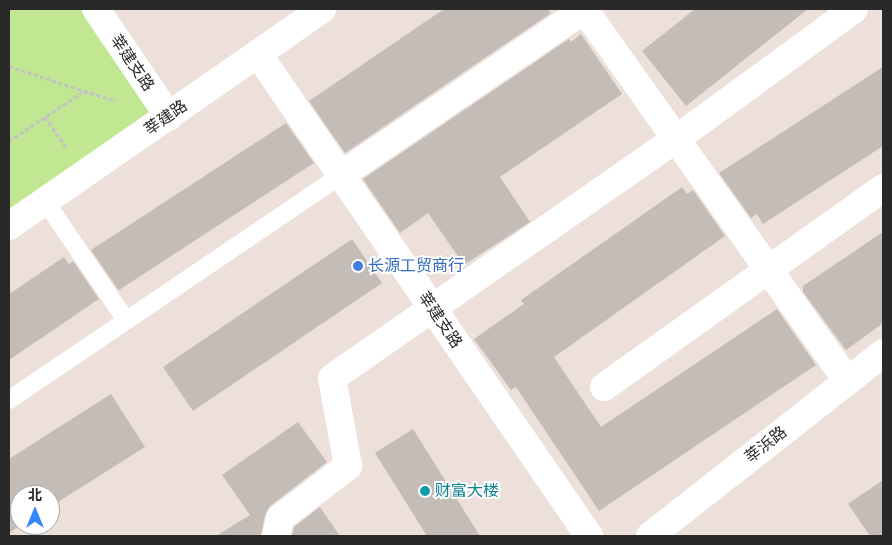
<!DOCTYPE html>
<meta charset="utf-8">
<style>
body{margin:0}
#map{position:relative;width:892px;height:545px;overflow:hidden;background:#ede0da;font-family:Karla,"Noto Sans SC",sans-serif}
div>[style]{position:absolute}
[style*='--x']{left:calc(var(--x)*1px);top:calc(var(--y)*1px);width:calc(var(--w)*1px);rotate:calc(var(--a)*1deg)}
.green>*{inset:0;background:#c2e792}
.building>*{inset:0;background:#c4bcb6}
.path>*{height:3px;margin-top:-1.5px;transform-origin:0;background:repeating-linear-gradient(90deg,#c3c3c3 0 4px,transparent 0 6.5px)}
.lane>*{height:18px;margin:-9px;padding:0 9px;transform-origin:9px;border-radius:9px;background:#fff}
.street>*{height:28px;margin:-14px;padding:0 14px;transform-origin:14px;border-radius:14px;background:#fff}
.dots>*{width:14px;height:14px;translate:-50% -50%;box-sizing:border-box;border:2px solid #fff;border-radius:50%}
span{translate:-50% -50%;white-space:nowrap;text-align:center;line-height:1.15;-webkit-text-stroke:4px #fff;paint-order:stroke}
.street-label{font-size:16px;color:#292929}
.shop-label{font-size:16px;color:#366cbe}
.left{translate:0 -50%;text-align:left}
.culture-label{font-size:16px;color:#0d838f}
.frame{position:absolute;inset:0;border:10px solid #292929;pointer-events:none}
.north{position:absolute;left:10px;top:485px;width:50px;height:50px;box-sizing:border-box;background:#fff;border:1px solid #a9a9a9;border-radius:50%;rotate:0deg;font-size:14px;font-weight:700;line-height:20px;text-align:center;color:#292929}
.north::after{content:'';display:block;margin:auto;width:18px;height:22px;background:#3487ff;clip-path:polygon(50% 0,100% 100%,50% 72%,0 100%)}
</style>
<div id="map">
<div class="green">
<i style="clip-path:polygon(9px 9px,96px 9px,169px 117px,9px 226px)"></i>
</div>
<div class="building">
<i style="clip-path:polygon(444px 9px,547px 9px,551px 13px,345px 153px,309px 101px)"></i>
<i style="clip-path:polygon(695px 9px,808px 9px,686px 106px,642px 51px)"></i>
<i style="clip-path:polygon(581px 34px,622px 94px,500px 177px,530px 222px,464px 265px,428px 213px,400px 233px,363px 179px,569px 39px,571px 42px)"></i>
<i style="clip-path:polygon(883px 67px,883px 146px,763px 224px,757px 214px,751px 218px,719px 173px)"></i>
<i style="clip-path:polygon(286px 123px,314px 163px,119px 290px,117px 288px,91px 250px)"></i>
<i style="clip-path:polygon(682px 187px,687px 194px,693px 190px,725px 236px,554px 357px,601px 427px,777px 309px,816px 365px,599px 511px,516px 387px,511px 390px,474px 339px,524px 304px,521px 300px)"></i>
<i style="clip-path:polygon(883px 232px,883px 323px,846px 350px,803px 292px,803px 286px)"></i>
<i style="clip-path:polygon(352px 239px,382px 283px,193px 411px,163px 367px)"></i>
<i style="clip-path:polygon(64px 257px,69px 264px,73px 261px,99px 299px,9px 360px,9px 294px)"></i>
<i style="clip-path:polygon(111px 394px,145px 447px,50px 507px,50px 495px,20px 495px,21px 525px,9px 533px,9px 459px)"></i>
<i style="clip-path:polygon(298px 422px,327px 462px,270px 506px,265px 515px,261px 536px,216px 536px,250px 515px,222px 475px)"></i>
<i style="clip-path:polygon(413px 429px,480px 536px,427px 536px,375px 453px)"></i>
<i style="clip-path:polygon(883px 480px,883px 536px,870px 536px,848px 504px)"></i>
<i style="clip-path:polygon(320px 507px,340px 536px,292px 536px,294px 527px)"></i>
</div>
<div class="path">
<i style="--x:9;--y:66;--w:79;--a:18.4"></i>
<i style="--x:45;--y:117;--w:37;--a:55"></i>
<i style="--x:9;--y:141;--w:90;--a:-33.7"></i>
<i style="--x:84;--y:91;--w:34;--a:17"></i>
</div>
<div class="lane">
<i style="--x:45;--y:201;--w:144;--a:55.8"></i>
<i style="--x:9;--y:400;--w:401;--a:-34.1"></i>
</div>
<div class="street">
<i style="--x:96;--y:9;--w:130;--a:55.9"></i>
<i style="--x:584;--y:9;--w:456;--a:54.7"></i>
<i style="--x:258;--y:54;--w:585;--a:55.52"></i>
<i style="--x:341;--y:175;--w:295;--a:-34.2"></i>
<i style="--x:9;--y:226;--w:381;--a:-34.7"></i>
<i style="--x:604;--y:387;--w:343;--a:-35.5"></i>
<i style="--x:276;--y:536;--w:18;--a:-77"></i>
<i style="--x:280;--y:518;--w:86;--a:-37.4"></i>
<i style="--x:348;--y:466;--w:89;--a:-100.3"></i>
<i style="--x:332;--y:378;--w:419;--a:-34.8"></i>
<i style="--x:676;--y:139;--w:220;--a:-36.1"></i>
<i style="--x:650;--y:536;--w:296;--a:-38.1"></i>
</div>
<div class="dots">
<i style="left:358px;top:266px;background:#3f7fe0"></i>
<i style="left:425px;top:491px;background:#0f9aa8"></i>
</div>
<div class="street-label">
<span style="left:132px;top:63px;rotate:56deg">莘建支路</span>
<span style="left:166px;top:118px;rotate:-35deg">莘建路</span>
<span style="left:440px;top:320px;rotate:56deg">莘建支路</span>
<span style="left:766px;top:445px;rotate:-38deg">莘浜路</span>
</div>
<div class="shop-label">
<span class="left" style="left:368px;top:266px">长源工贸商行</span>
</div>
<div class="culture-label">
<span class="left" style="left:435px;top:491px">财富大楼</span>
</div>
<div class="frame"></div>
<div class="north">北</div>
</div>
